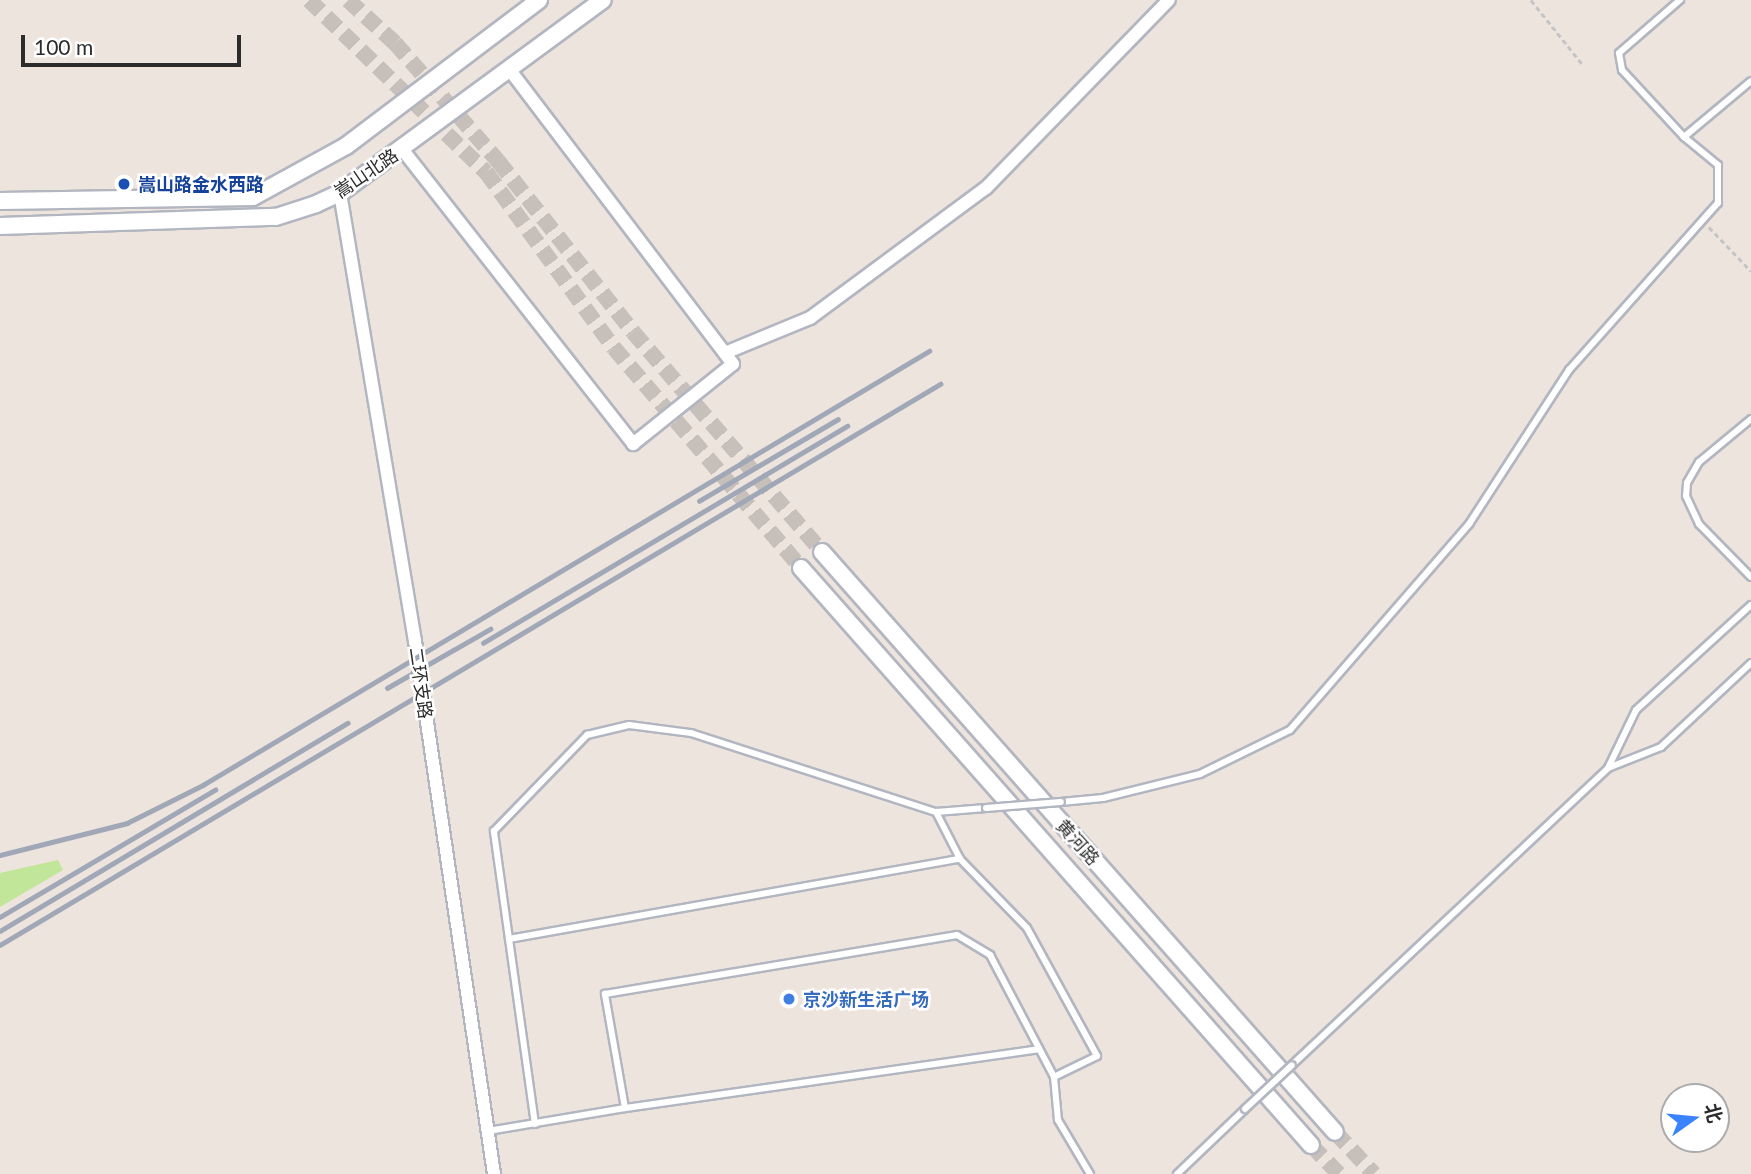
<!DOCTYPE html>
<meta charset="utf-8">
<style>
body{margin:0}
#map{position:relative;width:1751px;height:1174px;overflow:hidden;background:#eee4de;font-family:Lato,"Noto Sans SC",sans-serif}
div>[style]{position:absolute}
[style*='--x']{left:calc(var(--x)*1px);top:calc(var(--y)*1px);width:calc(var(--w)*1px);rotate:calc(var(--a)*1deg)}
.green>*{inset:0;background:#c1e699}
.secondary-tunnel>*{height:16px;margin-top:-8px;transform-origin:0;background:repeating-linear-gradient(90deg,#c7bfba 0 16px,transparent 0 24px)}
.path>*{height:2.5px;margin-top:-1.25px;transform-origin:0;background:repeating-linear-gradient(90deg,#c4c4c4 0 5px,transparent 0 8.5px)}
.roads{filter:drop-shadow(2px 0 #b2b6c0) drop-shadow(-2px 0 #b2b6c0) drop-shadow(0 2px #b2b6c0) drop-shadow(0 -2px #b2b6c0)}
.service>*{height:6px;margin:-3px;padding:0 3px;transform-origin:3px;border-radius:3px;background:#fff}
.minor>*{height:12px;margin:-6px;padding:0 6px;transform-origin:6px;border-radius:6px;background:#fff}
.secondary>*{height:16px;margin:-8px;padding:0 8px;transform-origin:8px;border-radius:8px;background:#fff}
.rail>*{height:4.5px;margin:-2.25px;padding:0 2.25px;transform-origin:2.25px;border-radius:2.25px;background:#a0a7b7}
.bridges{filter:drop-shadow(2px 0 #b2b6c0) drop-shadow(-2px 0 #b2b6c0) drop-shadow(0 2px #b2b6c0) drop-shadow(0 -2px #b2b6c0)}
.service-bridge>*{height:6px;margin:-3px;padding:0 3px;transform-origin:3px;border-radius:3px;background:#fff}
.dots>*{width:19px;height:19px;translate:-50% -50%;box-sizing:border-box;border:4px solid #fff;border-radius:50%}
span{translate:-50% -50%;white-space:nowrap;text-align:center;line-height:1.15;-webkit-text-stroke:5px #fff;paint-order:stroke}
.street-label{font-size:18px;color:#2c2c2c}
.transit-label{font-size:18px;color:#164399;font-weight:700}
.left{translate:0 -50%;text-align:left}
.shop-label{font-size:18px;color:#366cbe;font-weight:700}
.north{position:absolute;left:1660px;top:1083px;width:70px;height:70px;box-sizing:border-box;background:#fff;border:2px solid #ababab;border-radius:50%;rotate:75deg;font-size:19px;font-weight:700;line-height:28px;text-align:center;color:#2c2c2c}
.north::after{content:'';display:block;margin:auto;width:24px;height:32px;background:#3983ff;clip-path:polygon(50% 0,100% 100%,50% 72%,0 100%)}
.scale{position:absolute;left:21px;top:35px;width:220px;height:32px;box-sizing:border-box;border:4px solid #2c2c2c;border-top:0;padding-left:9px;font-size:21px;line-height:24px;white-space:nowrap;color:#2c2c2c;-webkit-text-stroke:5px #fff;paint-order:stroke}
</style>
<div id="map">
<div class="green">
<i style="clip-path:polygon(58px 860px,63px 870px,0 907px,0 873px)"></i>
</div>
<div class="secondary-tunnel">
<i style="--x:309;--y:0;--w:247;--a:44.2"></i>
<i style="--x:486;--y:172;--w:218;--a:54"></i>
<i style="--x:614;--y:348;--w:289;--a:49.6"></i>
<i style="--x:348;--y:0;--w:64;--a:42.5"></i>
<i style="--x:395;--y:43;--w:157;--a:48.9"></i>
<i style="--x:498;--y:161;--w:218;--a:51.7"></i>
<i style="--x:633;--y:332;--w:290;--a:49.3"></i>
<i style="--x:1335;--y:1132;--w:57;--a:47.1"></i>
<i style="--x:1311;--y:1145;--w:40;--a:46"></i>
</div>
<div class="path">
<i style="--x:1531;--y:0;--w:83;--a:51.3"></i>
<i style="--x:1709;--y:227;--w:61;--a:46.3"></i>
</div>
<div class="roads">
<div class="service">
<i style="--x:1684;--y:137;--w:87;--a:-39.9"></i>
<i style="--x:1751;--y:419;--w:67;--a:140.4"></i>
<i style="--x:1699;--y:462;--w:24;--a:120"></i>
<i style="--x:1687;--y:483;--w:13;--a:94"></i>
<i style="--x:1686;--y:496;--w:31;--a:65"></i>
<i style="--x:1699;--y:524;--w:74;--a:45.5"></i>
<i style="--x:1608;--y:768;--w:57;--a:-21.6"></i>
<i style="--x:1661;--y:747;--w:123;--a:-43"></i>
<i style="--x:1061;--y:802;--w:42;--a:-5.4"></i>
<i style="--x:1103;--y:798;--w:100;--a:-13.9"></i>
<i style="--x:1200;--y:774;--w:100;--a:-26.1"></i>
<i style="--x:1290;--y:730;--w:273;--a:-49"></i>
<i style="--x:1469;--y:524;--w:184;--a:-57"></i>
<i style="--x:1569;--y:370;--w:224;--a:-48.3"></i>
<i style="--x:1718;--y:203;--w:38;--a:-90"></i>
<i style="--x:1718;--y:165;--w:44;--a:-140.5"></i>
<i style="--x:1684;--y:137;--w:91;--a:-132.8"></i>
<i style="--x:1622;--y:70;--w:17;--a:-100"></i>
<i style="--x:1619;--y:53;--w:81;--a:-41"></i>
<i style="--x:936;--y:812;--w:53;--a:62.9"></i>
<i style="--x:960;--y:859;--w:96;--a:45.8"></i>
<i style="--x:1027;--y:928;--w:146;--a:61.3"></i>
<i style="--x:1097;--y:1056;--w:48;--a:154"></i>
<i style="--x:509;--y:939;--w:458;--a:-10.1"></i>
<i style="--x:1292;--y:1065;--w:434;--a:-43.2"></i>
<i style="--x:1608;--y:768;--w:64;--a:-64.2"></i>
<i style="--x:1636;--y:710;--w:156;--a:-42.4"></i>
<i style="--x:625;--y:1108;--w:418;--a:-8.1"></i>
<i style="--x:535;--y:1124;--w:296;--a:-98"></i>
<i style="--x:494;--y:831;--w:134;--a:-45.9"></i>
<i style="--x:587;--y:735;--w:43;--a:-13.4"></i>
<i style="--x:629;--y:725;--w:63;--a:7.4"></i>
<i style="--x:691;--y:733;--w:257;--a:17.9"></i>
<i style="--x:936;--y:812;--w:50;--a:-4.6"></i>
<i style="--x:488;--y:1131;--w:139;--a:-9.5"></i>
<i style="--x:625;--y:1108;--w:116;--a:-100"></i>
<i style="--x:605;--y:994;--w:357;--a:-9.5"></i>
<i style="--x:957;--y:935;--w:39;--a:31"></i>
<i style="--x:990;--y:955;--w:138;--a:62.3"></i>
<i style="--x:1054;--y:1077;--w:43;--a:84.7"></i>
<i style="--x:1058;--y:1120;--w:63;--a:59.3"></i>
<i style="--x:1177;--y:1174;--w:94;--a:-43.7"></i>
</div>
<div class="minor">
<i style="--x:402;--y:149;--w:375;--a:51.9"></i>
<i style="--x:633;--y:444;--w:128;--a:-38.7"></i>
<i style="--x:733;--y:364;--w:369;--a:-127.2"></i>
<i style="--x:340;--y:193;--w:454;--a:80.5"></i>
<i style="--x:415;--y:641;--w:539;--a:81.57"></i>
<i style="--x:725;--y:353;--w:92;--a:-22.4"></i>
<i style="--x:810;--y:318;--w:219;--a:-36.5"></i>
<i style="--x:986;--y:188;--w:262;--a:-45.8"></i>
</div>
<div class="secondary">
<i style="--x:0;--y:201;--w:253;--a:-0.9"></i>
<i style="--x:253;--y:197;--w:106;--a:-28.7"></i>
<i style="--x:346;--y:146;--w:242;--a:-37.1"></i>
<i style="--x:0;--y:226;--w:276;--a:-1.9"></i>
<i style="--x:276;--y:217;--w:42;--a:-18"></i>
<i style="--x:316;--y:204;--w:26;--a:-25"></i>
<i style="--x:340;--y:193;--w:326;--a:-36.3"></i>
<i style="--x:822;--y:552;--w:774;--a:48.51"></i>
<i style="--x:801;--y:568;--w:770;--a:48.53"></i>
</div>
</div>
<div class="rail">
<i style="--x:699;--y:501;--w:161;--a:-30.5"></i>
<i style="--x:483;--y:643;--w:424;--a:-30.8"></i>
<i style="--x:387;--y:688;--w:119;--a:-29.8"></i>
<i style="--x:0;--y:855;--w:131;--a:-14.1"></i>
<i style="--x:127;--y:823;--w:85;--a:-26.6"></i>
<i style="--x:203;--y:785;--w:846;--a:-30.87"></i>
<i style="--x:0;--y:917;--w:250;--a:-30.6"></i>
<i style="--x:0;--y:931;--w:405;--a:-30.9"></i>
<i style="--x:0;--y:945;--w:1095;--a:-30.83"></i>
</div>
<div class="bridges">
<div class="service-bridge">
<i style="--x:986;--y:808;--w:75;--a:-4.6"></i>
<i style="--x:1245;--y:1109;--w:64;--a:-43.1"></i>
</div>
</div>
<div class="dots">
<i style="left:124px;top:184px;background:#1a4fb4"></i>
<i style="left:789px;top:999px;background:#3f7fe0"></i>
</div>
<div class="street-label">
<span style="left:366px;top:173px;rotate:-34deg">嵩山北路</span>
<span style="left:421px;top:683px;rotate:82deg">二环支路</span>
<span style="left:1078px;top:842px;rotate:48deg">黄河路</span>
</div>
<div class="transit-label">
<span class="left" style="left:138px;top:184px">嵩山路金水西路</span>
</div>
<div class="shop-label">
<span class="left" style="left:803px;top:999px">京沙新生活广场</span>
</div>
<div class="north">北</div>
<div class="scale">100 m</div>
</div>
